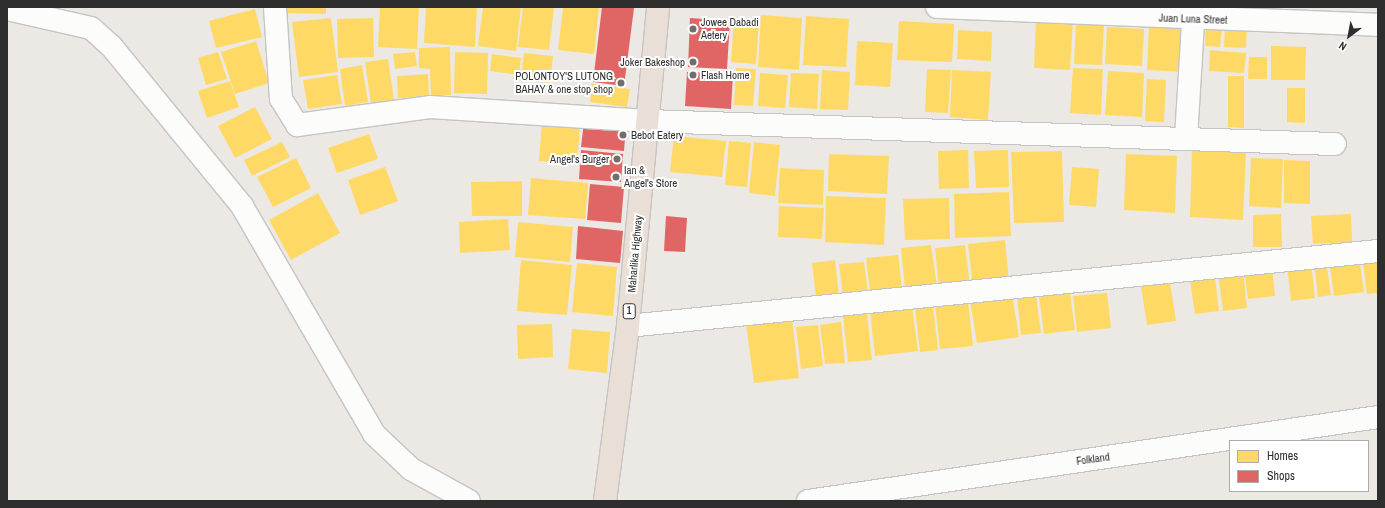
<!DOCTYPE html>
<style>
body{margin:0}
#map{position:relative;width:1385px;height:508px;overflow:hidden;background:#ece8e4;font-family:"Archivo Narrow",sans-serif}
div>[style]{position:absolute}
[style*='--x']{left:calc(var(--x)*1px);top:calc(var(--y)*1px);width:calc(var(--w)*1px);rotate:calc(var(--a)*1deg)}
.homes>*{inset:0;background:#ffd966}
.shops>*{inset:0;background:#e06666}
.roads{filter:drop-shadow(1px 0 #c5c4c5) drop-shadow(-1px 0 #c5c4c5) drop-shadow(0 1px #c5c4c5) drop-shadow(0 -1px #c5c4c5)}
.minor>*{height:22px;margin:-11px;padding:0 11px;transform-origin:11px;border-radius:11px;background:#fcfcfb}
.highway>*{height:22px;margin:-11px;padding:0 11px;transform-origin:11px;border-radius:11px;background:#eadfd6}
.dots>*{width:11px;height:11px;translate:-50% -50%;box-sizing:border-box;border:2px solid #fff;border-radius:50%}
span{translate:-50% -50%;white-space:nowrap;text-align:center;line-height:1.15;-webkit-text-stroke:4px #fff;paint-order:stroke}
.shield-label span{padding:1px 3px;background:#fff;border:1px solid;border-radius:3px;-webkit-text-stroke-width:0}
.shield-label{font-size:10px;color:#2e2e2e;font-weight:700}
.street-label{font-size:11px;color:#2e2e2e}
.poi-label{font-size:11px;color:#2e2e2e}
.left{translate:0 -50%;text-align:left}
.right{translate:-100% -50%;text-align:right}
.frame{position:absolute;inset:0;border:8px solid #2e2e2e;pointer-events:none}
.legend{position:absolute;left:1229px;top:440px;width:140px;height:52px;box-sizing:border-box;background:#fff;border:1px solid #ababab;margin:0;padding:5px 7px;list-style:none;font-size:12px;color:#2e2e2e}
.legend li{display:flex;align-items:center;gap:8px;height:20px}
.legend b{width:20px;border:1px solid #ababab}
.north{position:absolute;left:1329px;top:16px;width:40px;height:40px;-webkit-text-stroke:3px #fff;paint-order:stroke;rotate:212deg;font-size:11px;font-weight:700;line-height:16px;text-align:center;color:#2e2e2e}
.north::after{content:'';display:block;margin:auto;width:14px;height:18px;background:#2e2e2e;clip-path:polygon(50% 0,100% 100%,50% 72%,0 100%)}
</style>
<div id="map">
<div class="homes">
<i style="clip-path:polygon(286px 7px,326px 7px,326px 14px,286px 13px)"></i>
<i style="clip-path:polygon(380px 7px,419px 7px,417px 49px,378px 47px)"></i>
<i style="clip-path:polygon(426px 7px,477px 7px,475px 47px,424px 43px)"></i>
<i style="clip-path:polygon(483px 7px,521px 7px,516px 51px,478px 46px)"></i>
<i style="clip-path:polygon(523px 7px,554px 8px,549px 50px,518px 47px)"></i>
<i style="clip-path:polygon(563px 7px,599px 8px,594px 54px,558px 50px)"></i>
<i style="clip-path:polygon(255px 9px,262px 37px,216px 48px,209px 21px)"></i>
<i style="clip-path:polygon(761px 15px,802px 18px,799px 70px,758px 67px)"></i>
<i style="clip-path:polygon(806px 16px,849px 19px,846px 67px,803px 65px)"></i>
<i style="clip-path:polygon(331px 18px,338px 72px,299px 77px,292px 22px)"></i>
<i style="clip-path:polygon(373px 18px,374px 57px,338px 58px,337px 19px)"></i>
<i style="clip-path:polygon(734px 19px,759px 21px,756px 64px,731px 62px)"></i>
<i style="clip-path:polygon(1036px 19px,1073px 21px,1070px 70px,1034px 68px)"></i>
<i style="clip-path:polygon(899px 21px,954px 24px,952px 62px,897px 60px)"></i>
<i style="clip-path:polygon(1076px 22px,1104px 24px,1102px 65px,1074px 64px)"></i>
<i style="clip-path:polygon(1206px 24px,1222px 25px,1220px 47px,1205px 46px)"></i>
<i style="clip-path:polygon(1149px 25px,1186px 27px,1183px 72px,1147px 70px)"></i>
<i style="clip-path:polygon(1107px 27px,1144px 29px,1142px 66px,1105px 64px)"></i>
<i style="clip-path:polygon(1225px 28px,1247px 29px,1246px 48px,1224px 47px)"></i>
<i style="clip-path:polygon(958px 30px,992px 32px,991px 61px,957px 59px)"></i>
<i style="clip-path:polygon(256px 41px,269px 83px,235px 94px,221px 52px)"></i>
<i style="clip-path:polygon(857px 41px,893px 43px,890px 87px,855px 85px)"></i>
<i style="clip-path:polygon(1271px 46px,1306px 47px,1305px 80px,1271px 80px)"></i>
<i style="clip-path:polygon(450px 47px,451px 95px,431px 95px,430px 69px,419px 68px,419px 48px)"></i>
<i style="clip-path:polygon(1210px 50px,1246px 53px,1244px 73px,1209px 71px)"></i>
<i style="clip-path:polygon(218px 52px,227px 79px,206px 85px,198px 58px)"></i>
<i style="clip-path:polygon(415px 52px,417px 66px,395px 69px,393px 54px)"></i>
<i style="clip-path:polygon(455px 52px,488px 53px,487px 94px,454px 93px)"></i>
<i style="clip-path:polygon(524px 53px,553px 56px,550px 83px,521px 80px)"></i>
<i style="clip-path:polygon(492px 54px,521px 58px,519px 75px,490px 71px)"></i>
<i style="clip-path:polygon(1249px 57px,1267px 57px,1267px 79px,1248px 79px)"></i>
<i style="clip-path:polygon(388px 59px,394px 100px,371px 104px,365px 62px)"></i>
<i style="clip-path:polygon(362px 65px,368px 102px,345px 106px,340px 69px)"></i>
<i style="clip-path:polygon(736px 68px,756px 69px,753px 106px,734px 105px)"></i>
<i style="clip-path:polygon(1073px 68px,1103px 69px,1101px 115px,1070px 113px)"></i>
<i style="clip-path:polygon(927px 69px,951px 70px,948px 113px,925px 112px)"></i>
<i style="clip-path:polygon(822px 70px,850px 72px,848px 110px,820px 109px)"></i>
<i style="clip-path:polygon(952px 70px,991px 72px,988px 120px,950px 117px)"></i>
<i style="clip-path:polygon(1108px 71px,1144px 73px,1142px 117px,1105px 115px)"></i>
<i style="clip-path:polygon(760px 73px,788px 75px,785px 108px,758px 106px)"></i>
<i style="clip-path:polygon(791px 73px,819px 74px,817px 109px,789px 107px)"></i>
<i style="clip-path:polygon(428px 74px,429px 96px,398px 98px,397px 76px)"></i>
<i style="clip-path:polygon(337px 75px,342px 104px,308px 109px,303px 80px)"></i>
<i style="clip-path:polygon(1228px 76px,1244px 76px,1244px 128px,1228px 127px)"></i>
<i style="clip-path:polygon(1147px 79px,1166px 80px,1164px 122px,1145px 121px)"></i>
<i style="clip-path:polygon(230px 81px,239px 107px,207px 118px,198px 91px)"></i>
<i style="clip-path:polygon(592px 84px,630px 89px,627px 107px,590px 102px)"></i>
<i style="clip-path:polygon(1287px 88px,1305px 88px,1305px 123px,1287px 122px)"></i>
<i style="clip-path:polygon(255px 107px,272px 139px,235px 158px,218px 126px)"></i>
<i style="clip-path:polygon(542px 122px,580px 125px,577px 164px,539px 161px)"></i>
<i style="clip-path:polygon(369px 134px,378px 159px,337px 173px,328px 148px)"></i>
<i style="clip-path:polygon(674px 136px,726px 141px,722px 177px,670px 172px)"></i>
<i style="clip-path:polygon(729px 141px,751px 143px,747px 187px,725px 185px)"></i>
<i style="clip-path:polygon(282px 142px,290px 157px,252px 176px,244px 160px)"></i>
<i style="clip-path:polygon(754px 142px,780px 145px,775px 196px,749px 193px)"></i>
<i style="clip-path:polygon(968px 150px,969px 188px,939px 189px,938px 151px)"></i>
<i style="clip-path:polygon(1008px 150px,1009px 187px,976px 188px,974px 151px)"></i>
<i style="clip-path:polygon(1192px 150px,1246px 153px,1243px 220px,1190px 217px)"></i>
<i style="clip-path:polygon(1062px 151px,1064px 222px,1014px 223px,1011px 152px)"></i>
<i style="clip-path:polygon(829px 154px,889px 156px,887px 194px,828px 191px)"></i>
<i style="clip-path:polygon(1126px 154px,1177px 156px,1175px 213px,1124px 210px)"></i>
<i style="clip-path:polygon(296px 158px,311px 188px,273px 207px,257px 177px)"></i>
<i style="clip-path:polygon(1251px 158px,1283px 159px,1281px 208px,1249px 206px)"></i>
<i style="clip-path:polygon(1284px 160px,1310px 161px,1310px 204px,1284px 203px)"></i>
<i style="clip-path:polygon(385px 167px,398px 201px,360px 215px,348px 180px)"></i>
<i style="clip-path:polygon(1072px 167px,1099px 169px,1096px 207px,1069px 205px)"></i>
<i style="clip-path:polygon(780px 168px,824px 170px,823px 205px,778px 203px)"></i>
<i style="clip-path:polygon(531px 178px,588px 183px,585px 219px,528px 215px)"></i>
<i style="clip-path:polygon(522px 181px,522px 216px,472px 216px,471px 182px)"></i>
<i style="clip-path:polygon(1009px 192px,1011px 236px,955px 238px,954px 194px)"></i>
<i style="clip-path:polygon(318px 193px,340px 233px,291px 260px,269px 220px)"></i>
<i style="clip-path:polygon(826px 196px,886px 198px,884px 245px,825px 242px)"></i>
<i style="clip-path:polygon(949px 198px,950px 239px,905px 240px,903px 199px)"></i>
<i style="clip-path:polygon(779px 206px,824px 208px,822px 239px,778px 237px)"></i>
<i style="clip-path:polygon(1281px 214px,1282px 247px,1253px 247px,1253px 215px)"></i>
<i style="clip-path:polygon(1351px 214px,1352px 242px,1313px 244px,1311px 216px)"></i>
<i style="clip-path:polygon(508px 219px,510px 250px,460px 253px,459px 222px)"></i>
<i style="clip-path:polygon(518px 222px,573px 227px,570px 262px,515px 257px)"></i>
<i style="clip-path:polygon(1005px 240px,1009px 283px,973px 287px,968px 244px)"></i>
<i style="clip-path:polygon(931px 245px,937px 286px,905px 289px,901px 248px)"></i>
<i style="clip-path:polygon(965px 245px,970px 286px,939px 289px,935px 248px)"></i>
<i style="clip-path:polygon(1378px 254px,1378px 293px,1367px 294px,1362px 256px)"></i>
<i style="clip-path:polygon(898px 255px,902px 288px,870px 292px,866px 258px)"></i>
<i style="clip-path:polygon(1359px 256px,1364px 292px,1334px 296px,1329px 260px)"></i>
<i style="clip-path:polygon(521px 260px,572px 265px,567px 315px,517px 311px)"></i>
<i style="clip-path:polygon(835px 260px,839px 296px,816px 298px,812px 263px)"></i>
<i style="clip-path:polygon(1326px 261px,1331px 295px,1318px 297px,1314px 262px)"></i>
<i style="clip-path:polygon(864px 262px,868px 293px,843px 296px,839px 264px)"></i>
<i style="clip-path:polygon(1311px 262px,1315px 298px,1291px 301px,1287px 265px)"></i>
<i style="clip-path:polygon(577px 263px,617px 267px,613px 316px,572px 312px)"></i>
<i style="clip-path:polygon(1272px 266px,1275px 296px,1248px 299px,1244px 269px)"></i>
<i style="clip-path:polygon(1243px 270px,1247px 308px,1223px 311px,1218px 273px)"></i>
<i style="clip-path:polygon(1169px 276px,1176px 321px,1147px 325px,1140px 280px)"></i>
<i style="clip-path:polygon(1215px 277px,1219px 311px,1195px 314px,1190px 280px)"></i>
<i style="clip-path:polygon(1070px 293px,1075px 330px,1044px 334px,1039px 296px)"></i>
<i style="clip-path:polygon(1107px 293px,1111px 328px,1077px 332px,1073px 296px)"></i>
<i style="clip-path:polygon(1012px 294px,1019px 337px,977px 343px,970px 300px)"></i>
<i style="clip-path:polygon(1036px 296px,1041px 333px,1021px 335px,1017px 298px)"></i>
<i style="clip-path:polygon(968px 302px,973px 346px,940px 349px,935px 305px)"></i>
<i style="clip-path:polygon(912px 306px,918px 351px,875px 356px,870px 311px)"></i>
<i style="clip-path:polygon(933px 306px,938px 350px,920px 352px,915px 308px)"></i>
<i style="clip-path:polygon(867px 313px,872px 360px,848px 362px,843px 316px)"></i>
<i style="clip-path:polygon(792px 319px,799px 378px,754px 383px,746px 324px)"></i>
<i style="clip-path:polygon(841px 322px,845px 363px,825px 364px,820px 325px)"></i>
<i style="clip-path:polygon(552px 324px,553px 357px,518px 359px,517px 325px)"></i>
<i style="clip-path:polygon(818px 325px,823px 366px,801px 369px,796px 327px)"></i>
<i style="clip-path:polygon(572px 329px,610px 332px,607px 373px,568px 369px)"></i>
</div>
<div class="shops">
<i style="clip-path:polygon(602px 7px,634px 8px,624px 86px,593px 82px)"></i>
<i style="clip-path:polygon(690px 18px,730px 21px,727px 69px,688px 67px)"></i>
<i style="clip-path:polygon(687px 72px,733px 74px,731px 109px,685px 106px)"></i>
<i style="clip-path:polygon(584px 122px,626px 125px,624px 151px,581px 147px)"></i>
<i style="clip-path:polygon(581px 150px,623px 154px,621px 182px,579px 179px)"></i>
<i style="clip-path:polygon(590px 184px,624px 187px,621px 223px,587px 220px)"></i>
<i style="clip-path:polygon(666px 216px,687px 218px,685px 252px,664px 251px)"></i>
<i style="clip-path:polygon(578px 226px,623px 231px,620px 263px,576px 259px)"></i>
</div>
<div class="roads">
<div class="minor">
<i style="--x:275;--y:7;--w:92;--a:86.3"></i>
<i style="--x:281;--y:99;--w:31;--a:58"></i>
<i style="--x:297;--y:125;--w:134;--a:-7.7"></i>
<i style="--x:430;--y:107;--w:218;--a:3.7"></i>
<i style="--x:648;--y:121;--w:687;--a:1.92"></i>
<i style="--x:937;--y:7;--w:441;--a:2.3"></i>
<i style="--x:7;--y:9;--w:86;--a:12.7"></i>
<i style="--x:91;--y:28;--w:28;--a:42"></i>
<i style="--x:112;--y:47;--w:205;--a:50.7"></i>
<i style="--x:242;--y:206;--w:263;--a:59.9"></i>
<i style="--x:374;--y:434;--w:51;--a:43.4"></i>
<i style="--x:411;--y:469;--w:66;--a:28.9"></i>
<i style="--x:1186;--y:138;--w:131;--a:-86.5"></i>
<i style="--x:628;--y:326;--w:754;--a:-5.71"></i>
<i style="--x:808;--y:501;--w:576;--a:-8.38"></i>
</div>
<div class="highway">
<i style="--x:605;--y:501;--w:177;--a:-82.5"></i>
<i style="--x:628;--y:326;--w:320;--a:-84.6"></i>
</div>
</div>
<div class="dots">
<i style="left:693px;top:29px;background:#706f6e"></i>
<i style="left:693px;top:62px;background:#706f6e"></i>
<i style="left:693px;top:75px;background:#706f6e"></i>
<i style="left:621px;top:83px;background:#706f6e"></i>
<i style="left:623px;top:135px;background:#706f6e"></i>
<i style="left:617px;top:159px;background:#706f6e"></i>
<i style="left:616px;top:177px;background:#706f6e"></i>
</div>
<div class="shield-label">
<span style="left:629px;top:311px">1</span>
</div>
<div class="street-label">
<span style="left:1193px;top:19px;rotate:2deg">Juan Luna Street</span>
<span style="left:635px;top:254px;rotate:-85deg">Maharlika Highway</span>
<span style="left:1093px;top:459px;rotate:-8deg">Folkland</span>
</div>
<div class="poi-label">
<span class="left" style="left:701px;top:29px">Jowee Dabadi<br>Aetery</span>
<span class="right" style="left:685px;top:62px">Joker Bakeshop</span>
<span class="left" style="left:701px;top:75px">Flash Home</span>
<span class="right" style="left:613px;top:83px">POLONTOY'S LUTONG<br>BAHAY &amp; one stop shop</span>
<span class="left" style="left:631px;top:135px">Bebot Eatery</span>
<span class="right" style="left:609px;top:159px">Angel's Burger</span>
<span class="left" style="left:624px;top:177px">Ian &amp;<br>Angel's Store</span>
</div>
<div class="frame"></div>
<ul class="legend">
<li><b style="height:11px;background:#ffd966"></b>Homes</li>
<li><b style="height:11px;background:#e06666"></b>Shops</li>
</ul>
<div class="north">N</div>
</div>
